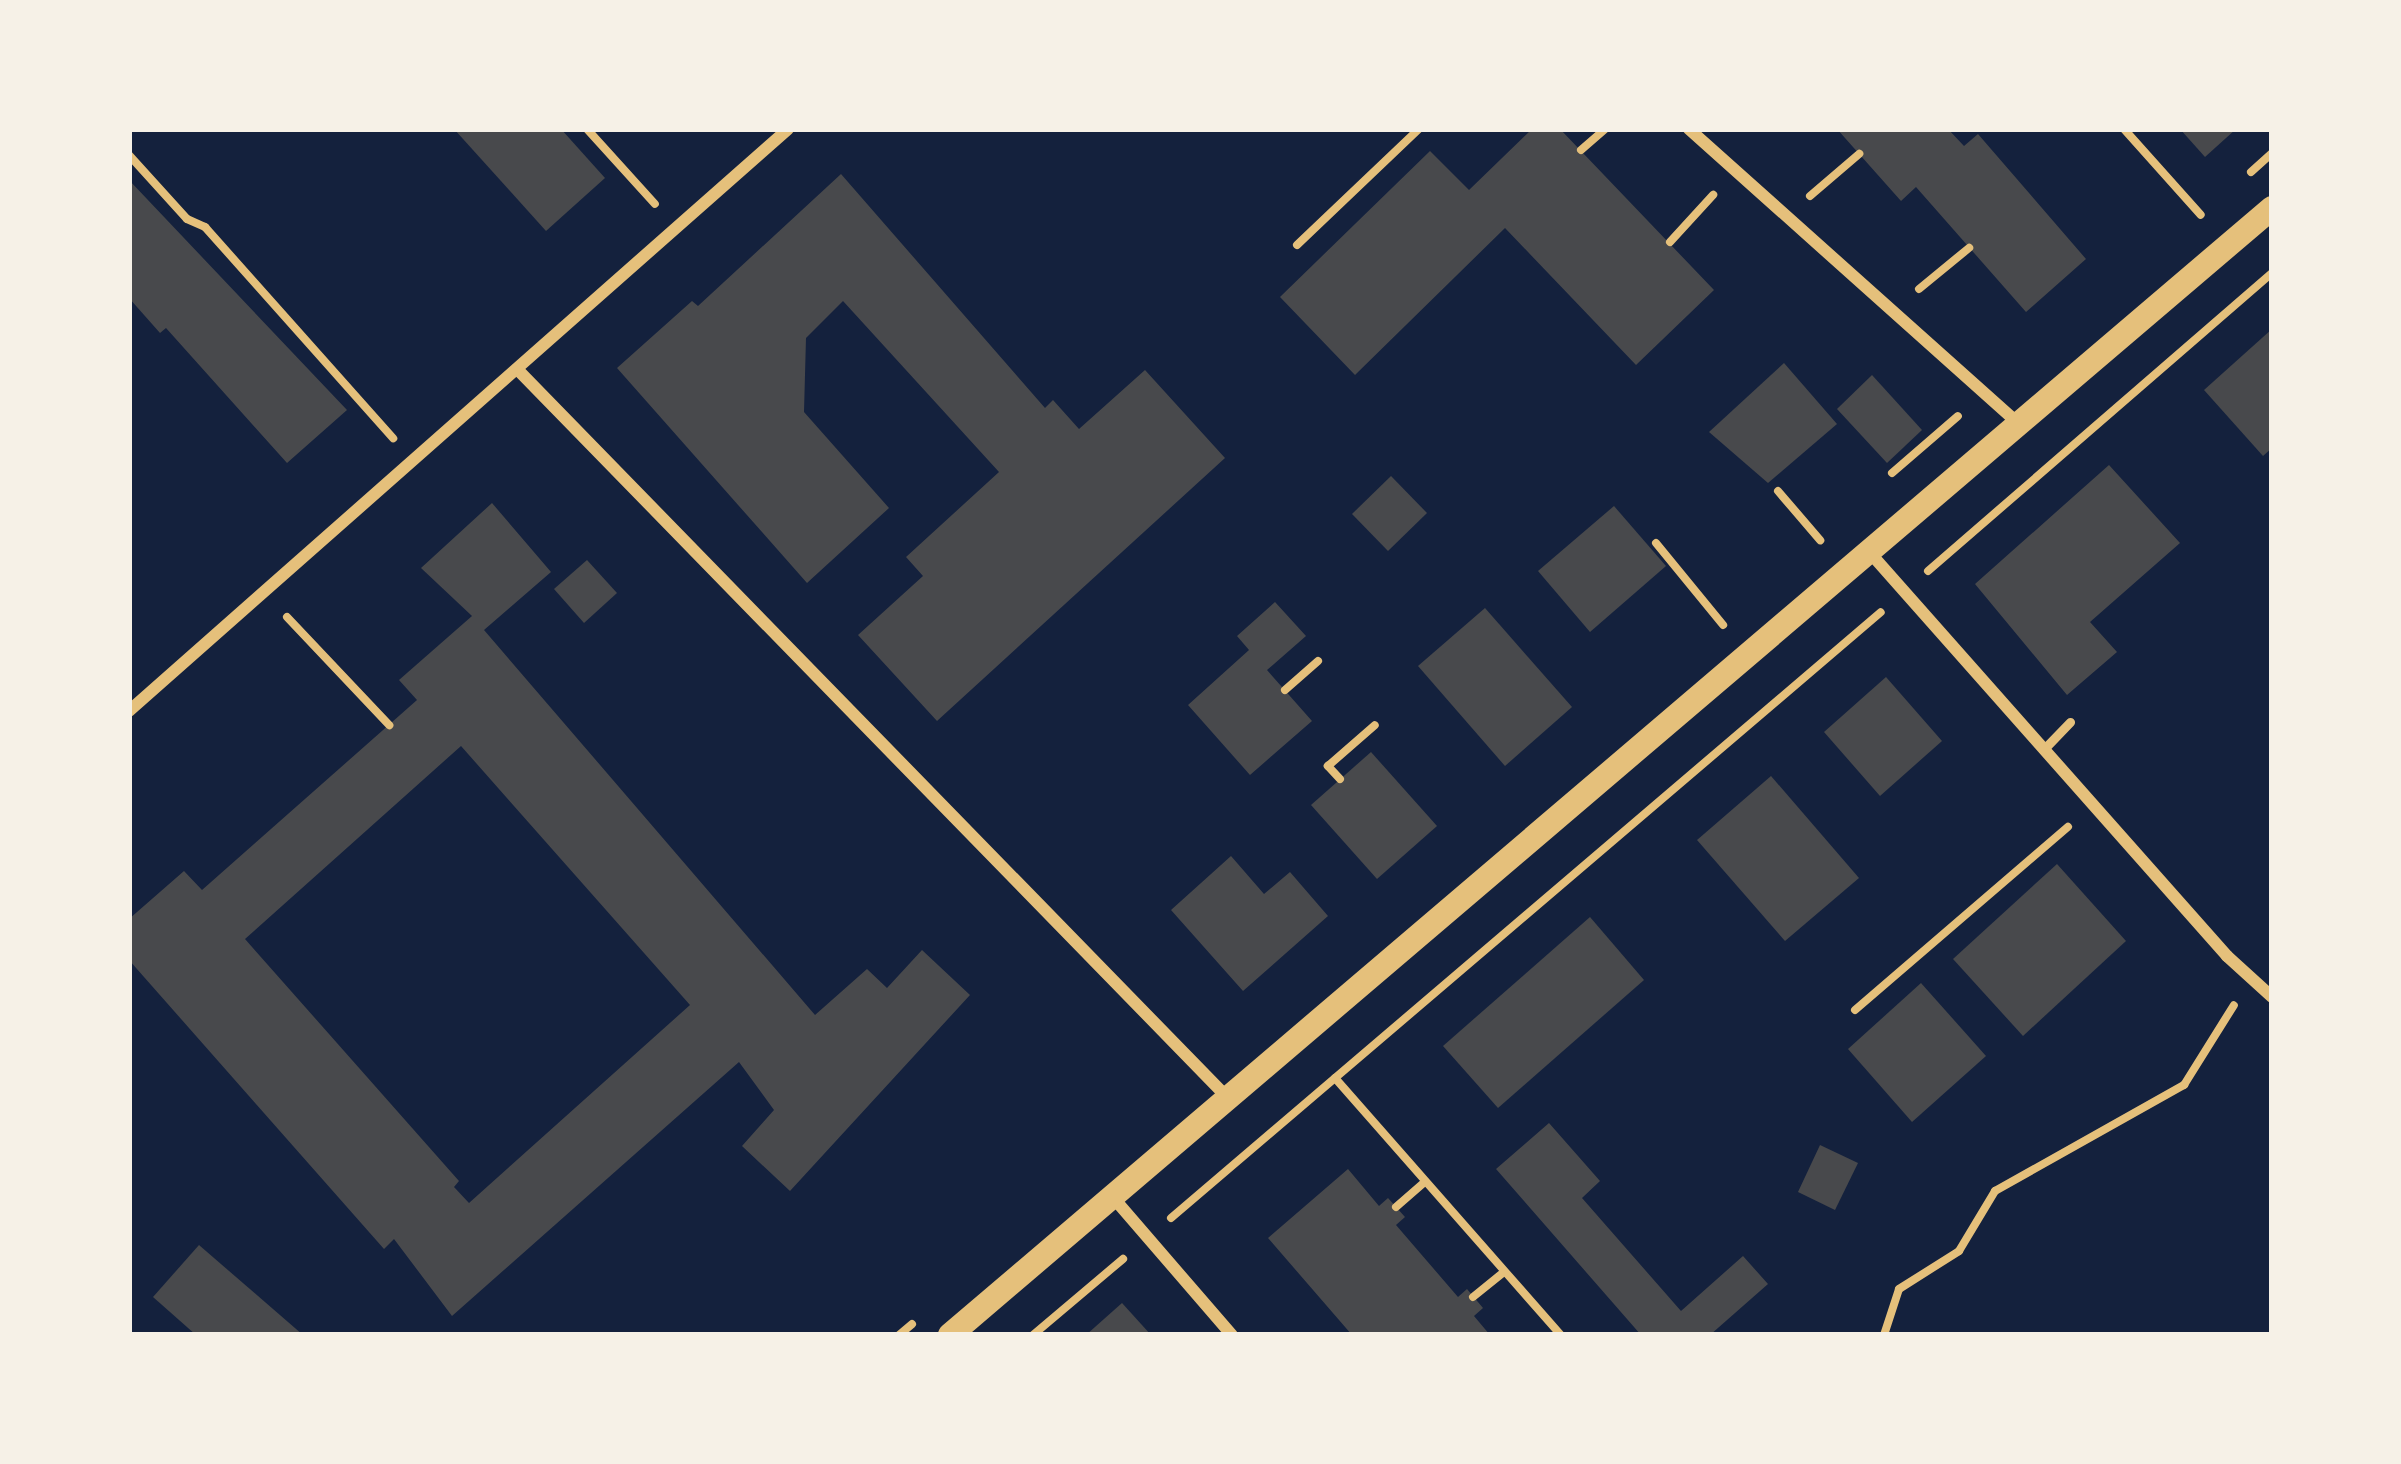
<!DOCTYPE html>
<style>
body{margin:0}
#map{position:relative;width:2401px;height:1464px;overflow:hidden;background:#14213d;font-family:Poppins,sans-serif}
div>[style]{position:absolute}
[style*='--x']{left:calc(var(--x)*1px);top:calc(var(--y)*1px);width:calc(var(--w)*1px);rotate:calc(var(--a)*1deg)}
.building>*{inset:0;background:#48494c}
.path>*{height:8px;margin:-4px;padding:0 4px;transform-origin:4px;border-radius:4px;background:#e5c07b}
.service>*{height:9px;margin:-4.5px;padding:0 4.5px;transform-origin:4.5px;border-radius:4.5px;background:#e5c07b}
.minor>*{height:12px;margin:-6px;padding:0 6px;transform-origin:6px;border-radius:6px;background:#e5c07b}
.secondary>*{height:24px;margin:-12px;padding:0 12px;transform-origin:12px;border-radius:12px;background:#e5c07b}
span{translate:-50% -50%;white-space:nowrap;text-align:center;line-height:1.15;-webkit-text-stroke:12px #f6f1e7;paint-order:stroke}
.frame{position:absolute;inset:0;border:132px solid #f6f1e7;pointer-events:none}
</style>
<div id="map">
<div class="building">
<i style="clip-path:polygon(454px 129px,561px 129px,605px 178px,546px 231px)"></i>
<i style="clip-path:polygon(1532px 129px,1560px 129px,1714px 290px,1636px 365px,1505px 228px,1355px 375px,1280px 297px,1430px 151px,1469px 190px)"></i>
<i style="clip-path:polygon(1837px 129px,1948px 129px,1964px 146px,1978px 134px,2086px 259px,2026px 312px,1916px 187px,1901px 201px)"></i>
<i style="clip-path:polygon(2180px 129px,2236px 129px,2205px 157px)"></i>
<i style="clip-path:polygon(841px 174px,1045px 408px,1053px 400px,1079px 429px,1145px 370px,1225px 458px,937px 721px,858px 635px,923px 576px,906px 557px,999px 472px,843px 301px,806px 338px,804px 412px,889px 508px,807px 583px,617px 368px,692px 301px,698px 306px)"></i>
<i style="clip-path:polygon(129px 180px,347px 410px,287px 463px,166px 328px,160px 333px,129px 298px)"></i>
<i style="clip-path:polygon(2272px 329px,2272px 448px,2263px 456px,2204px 390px)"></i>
<i style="clip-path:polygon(1784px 363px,1837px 424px,1768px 483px,1709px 432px)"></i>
<i style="clip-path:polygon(1872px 375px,1922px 430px,1887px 463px,1837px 409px)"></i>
<i style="clip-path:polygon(2109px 465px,2180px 543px,2090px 622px,2117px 652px,2067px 695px,1975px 584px)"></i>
<i style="clip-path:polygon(1391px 476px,1427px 513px,1388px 551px,1352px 514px)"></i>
<i style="clip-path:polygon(evenodd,492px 503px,551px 572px,484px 630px,815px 1015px,867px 969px,887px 988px,922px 950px,970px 995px,790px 1191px,742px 1146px,774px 1110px,739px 1062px,452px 1316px,394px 1239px,384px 1249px,129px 960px,129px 919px,184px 871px,202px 890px,417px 700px,399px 680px,472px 616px,421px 568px,492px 503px,461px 746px,690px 1005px,469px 1203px,454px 1187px,459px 1181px,245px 939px,461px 746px)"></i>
<i style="clip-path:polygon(1614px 506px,1666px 566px,1590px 632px,1538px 571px)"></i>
<i style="clip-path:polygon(587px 560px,617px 593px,584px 623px,554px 589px)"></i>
<i style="clip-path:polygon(1275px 602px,1306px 636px,1267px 670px,1312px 721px,1250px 775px,1188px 705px,1249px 650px,1237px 636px)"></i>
<i style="clip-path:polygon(1485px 608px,1572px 707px,1505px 766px,1418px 666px)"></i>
<i style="clip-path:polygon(1886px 677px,1942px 741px,1880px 796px,1824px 732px)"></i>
<i style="clip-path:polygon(1371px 752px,1437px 826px,1377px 879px,1311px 805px)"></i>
<i style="clip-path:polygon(1771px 776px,1859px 878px,1785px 941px,1697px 840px)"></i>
<i style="clip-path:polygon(1231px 856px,1264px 894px,1290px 872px,1328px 916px,1243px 991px,1171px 910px)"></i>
<i style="clip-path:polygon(2057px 864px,2126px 941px,2023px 1036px,1953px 959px)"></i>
<i style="clip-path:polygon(1590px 917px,1644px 980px,1498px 1108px,1443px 1046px)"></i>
<i style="clip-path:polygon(1921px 983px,1986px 1056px,1912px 1122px,1848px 1049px)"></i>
<i style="clip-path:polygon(1549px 1123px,1600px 1181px,1582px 1198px,1681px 1311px,1743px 1256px,1768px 1284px,1710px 1335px,1641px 1335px,1496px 1169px)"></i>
<i style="clip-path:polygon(1820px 1145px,1858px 1163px,1835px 1210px,1798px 1192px)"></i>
<i style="clip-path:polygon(1348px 1169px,1379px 1206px,1388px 1198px,1405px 1217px,1396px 1225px,1458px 1297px,1467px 1289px,1483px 1308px,1474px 1316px,1490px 1335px,1352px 1335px,1268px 1238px)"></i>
<i style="clip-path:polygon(199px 1245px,303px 1335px,196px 1335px,153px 1297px)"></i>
<i style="clip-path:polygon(1122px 1303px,1151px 1335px,1086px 1335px)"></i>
</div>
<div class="path">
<i style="--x:587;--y:129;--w:101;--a:47.8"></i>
<i style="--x:2124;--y:129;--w:115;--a:48.2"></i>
<i style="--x:1581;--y:150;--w:32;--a:-41"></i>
<i style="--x:129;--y:155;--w:86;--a:47.8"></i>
<i style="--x:187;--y:219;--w:20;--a:24"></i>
<i style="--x:205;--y:227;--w:283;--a:48.3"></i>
<i style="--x:2251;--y:172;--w:28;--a:-42"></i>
<i style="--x:1810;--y:196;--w:65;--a:-40.6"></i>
<i style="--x:1670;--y:242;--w:64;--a:-47.5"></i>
<i style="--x:1297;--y:245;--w:168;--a:-43.6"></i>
<i style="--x:1919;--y:289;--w:65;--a:-39.4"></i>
<i style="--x:1892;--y:473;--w:87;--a:-40.8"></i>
<i style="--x:1778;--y:491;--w:65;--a:49.4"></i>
<i style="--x:1656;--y:543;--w:106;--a:50.7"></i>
<i style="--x:1928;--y:571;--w:455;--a:-40.9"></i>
<i style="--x:287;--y:617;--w:149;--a:46.6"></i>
<i style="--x:1285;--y:690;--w:44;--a:-41.3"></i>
<i style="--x:1340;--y:779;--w:18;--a:-133"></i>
<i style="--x:1328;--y:766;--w:62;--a:-41.1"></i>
<i style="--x:1855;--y:1010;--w:281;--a:-40.7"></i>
<i style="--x:1335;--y:1078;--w:342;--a:48.7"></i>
<i style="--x:1396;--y:1207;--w:38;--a:-41"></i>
<i style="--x:1171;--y:1218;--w:933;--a:-40.48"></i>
<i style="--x:1473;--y:1297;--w:40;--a:-39"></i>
<i style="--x:899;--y:1335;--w:17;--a:-40"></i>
<i style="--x:1033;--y:1335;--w:118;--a:-40.2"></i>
<i style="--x:1884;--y:1335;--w:48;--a:-71.9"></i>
<i style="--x:1899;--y:1289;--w:71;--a:-32.3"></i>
<i style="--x:1959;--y:1251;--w:70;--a:-59"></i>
<i style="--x:1995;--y:1191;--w:217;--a:-29.3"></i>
<i style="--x:2184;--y:1085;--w:94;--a:-58"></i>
</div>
<div class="service">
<i style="--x:2043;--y:750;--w:39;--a:-46"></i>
</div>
<div class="minor">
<i style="--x:1689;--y:129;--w:443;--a:41.8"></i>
<i style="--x:517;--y:369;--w:1014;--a:45.72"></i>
<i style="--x:1872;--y:555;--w:536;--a:48.48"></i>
<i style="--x:2227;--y:956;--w:61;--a:42.3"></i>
<i style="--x:129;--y:711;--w:879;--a:-41.45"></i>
<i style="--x:1111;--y:1195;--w:185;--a:49.2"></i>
</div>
<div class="secondary">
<i style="--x:950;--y:1335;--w:1737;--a:-40.45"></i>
</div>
<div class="frame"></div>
</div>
